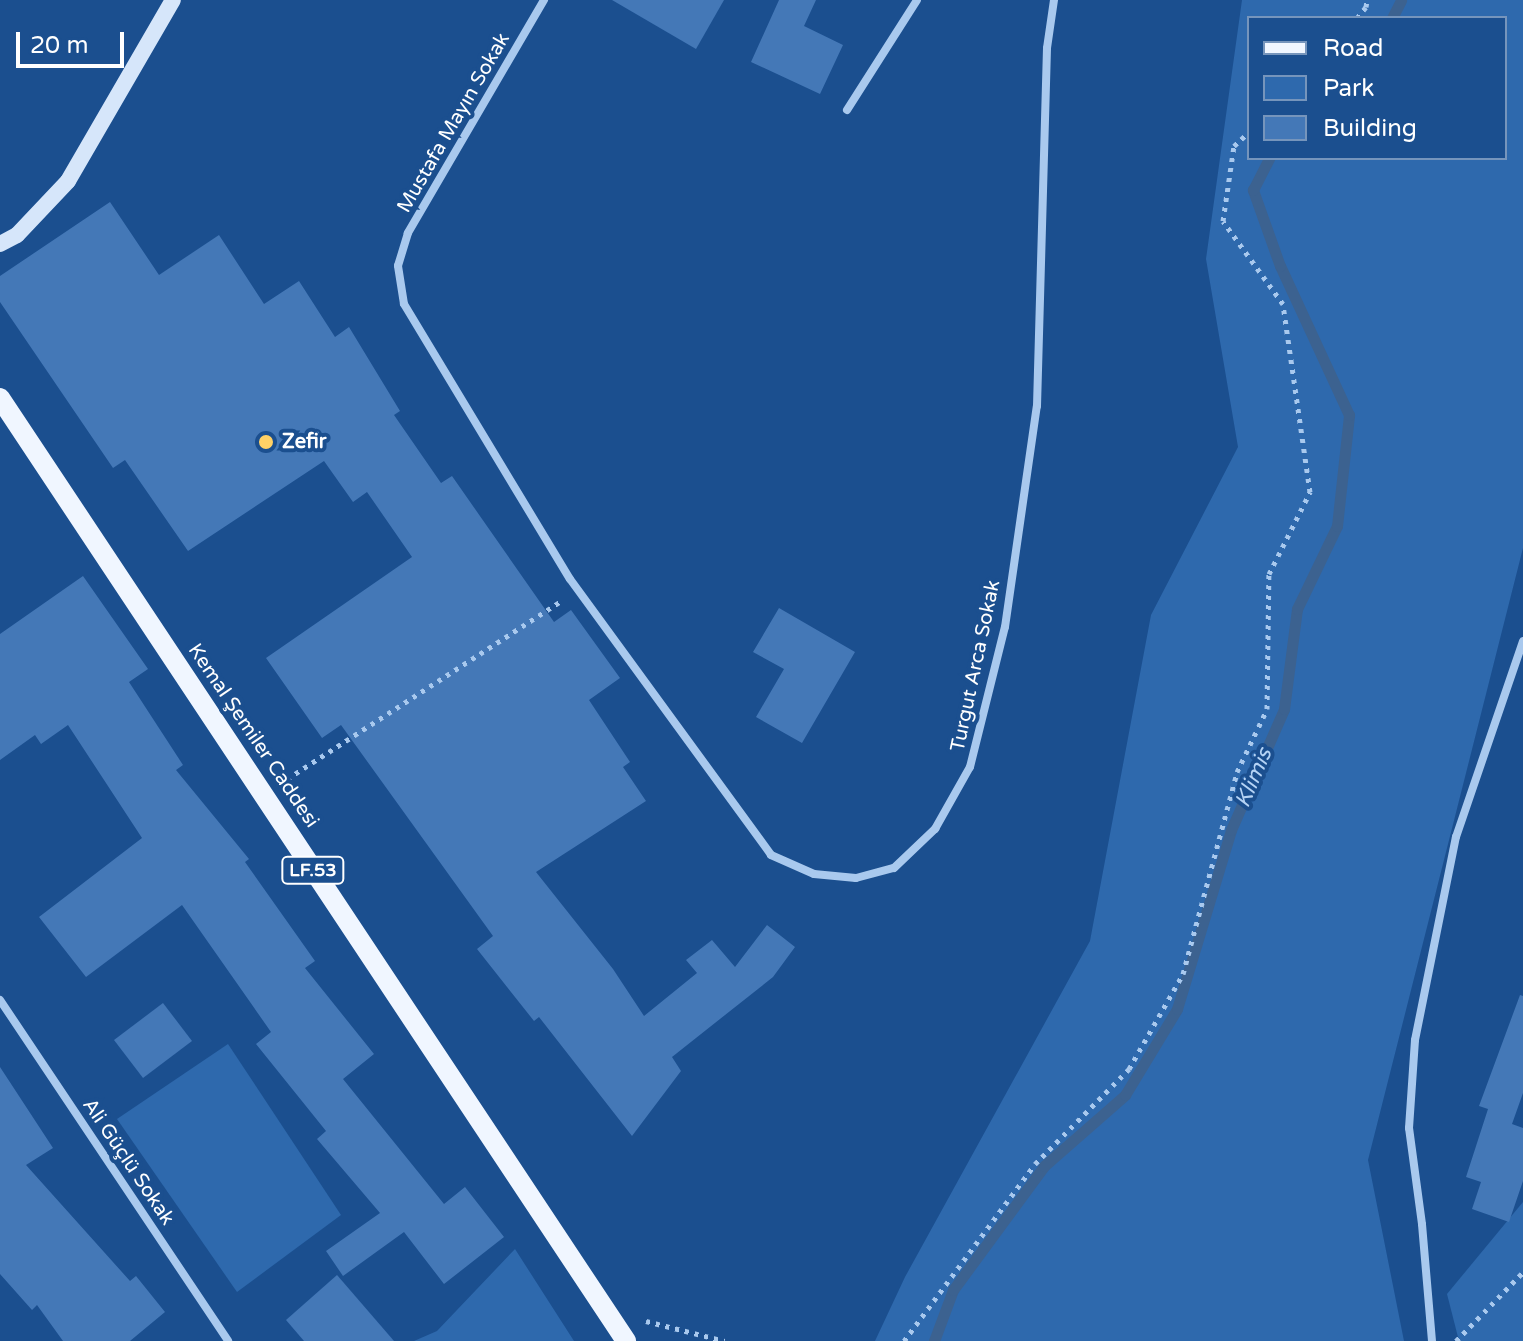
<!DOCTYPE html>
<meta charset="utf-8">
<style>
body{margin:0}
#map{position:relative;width:1523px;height:1341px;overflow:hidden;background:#1b4f8f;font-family:"Varela Round",sans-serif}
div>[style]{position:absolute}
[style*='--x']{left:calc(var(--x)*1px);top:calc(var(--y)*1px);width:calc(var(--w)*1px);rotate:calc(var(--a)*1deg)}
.green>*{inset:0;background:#2e69ad}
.stream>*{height:11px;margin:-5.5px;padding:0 5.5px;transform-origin:5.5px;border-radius:5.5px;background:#3c6290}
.building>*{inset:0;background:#4478b7}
.path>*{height:5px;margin-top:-2.5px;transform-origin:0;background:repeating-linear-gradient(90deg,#a9c9ee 0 4px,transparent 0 10px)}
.street>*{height:8px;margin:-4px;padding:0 4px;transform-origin:4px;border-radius:4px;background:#a9c9ee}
.secondary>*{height:16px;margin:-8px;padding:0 8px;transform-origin:8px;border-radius:8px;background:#d6e6fa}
.primary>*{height:20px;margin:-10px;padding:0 10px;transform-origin:10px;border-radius:10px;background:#f0f6ff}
.dots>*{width:22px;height:22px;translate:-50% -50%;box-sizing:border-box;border:4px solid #1b4f8f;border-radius:50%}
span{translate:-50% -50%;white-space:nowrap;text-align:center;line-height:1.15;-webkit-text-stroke:8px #1b4f8f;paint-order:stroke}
.shield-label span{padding:2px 6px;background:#1b4f8f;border:2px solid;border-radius:6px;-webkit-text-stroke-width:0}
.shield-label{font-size:18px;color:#fff;font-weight:700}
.street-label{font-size:20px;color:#fff}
.poi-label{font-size:20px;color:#fff;font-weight:700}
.left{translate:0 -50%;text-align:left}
.water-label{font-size:22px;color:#b5d3f5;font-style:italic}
.legend{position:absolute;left:1247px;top:16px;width:260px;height:144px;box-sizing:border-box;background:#1b4f8f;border:2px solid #7695bc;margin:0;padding:10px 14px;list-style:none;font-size:24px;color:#fff}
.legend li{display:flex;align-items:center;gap:16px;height:40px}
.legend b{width:40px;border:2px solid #7695bc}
.scale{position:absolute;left:16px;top:32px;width:108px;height:36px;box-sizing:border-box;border:4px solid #fff;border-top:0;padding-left:10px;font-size:24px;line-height:28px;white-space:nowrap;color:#fff;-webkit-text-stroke:6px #1b4f8f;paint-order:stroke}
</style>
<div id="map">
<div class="green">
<i style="clip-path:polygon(evenodd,1242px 0,1523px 0,1523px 548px,1368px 1160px,1404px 1341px,875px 1341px,905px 1277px,1090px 941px,1151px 615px,1238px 447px,1206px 259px,1242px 0,1249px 18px,1505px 18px,1505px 158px,1249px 158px,1249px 18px)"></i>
<i style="clip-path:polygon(228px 1044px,341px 1215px,237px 1292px,117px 1119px)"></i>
<i style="clip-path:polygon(1523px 1202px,1523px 1341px,1459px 1341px,1447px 1294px)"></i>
<i style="clip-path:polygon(515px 1249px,574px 1341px,414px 1341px,437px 1331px)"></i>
</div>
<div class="stream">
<i style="--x:1392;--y:18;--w:20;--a:-63"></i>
<i style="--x:934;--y:1341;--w:54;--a:-69.6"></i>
<i style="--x:953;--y:1290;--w:154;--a:-53.7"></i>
<i style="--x:1044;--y:1166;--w:108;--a:-41.2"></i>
<i style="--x:1125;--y:1095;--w:100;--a:-58.8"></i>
<i style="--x:1177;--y:1009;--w:187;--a:-73.2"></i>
<i style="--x:1231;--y:830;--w:132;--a:-66.3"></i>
<i style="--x:1284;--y:709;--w:101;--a:-82.6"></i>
<i style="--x:1297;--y:609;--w:92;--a:-64.3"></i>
<i style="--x:1337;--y:526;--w:112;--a:-83.8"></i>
<i style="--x:1349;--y:415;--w:164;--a:-114.8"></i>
<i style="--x:1280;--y:266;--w:81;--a:-109.6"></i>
<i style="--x:1253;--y:190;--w:36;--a:-63"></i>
</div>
<div class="building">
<i style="clip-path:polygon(612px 0,724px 0,696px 49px)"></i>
<i style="clip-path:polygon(779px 0,816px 0,804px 26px,843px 45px,820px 94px,751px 62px)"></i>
<i style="clip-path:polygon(110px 202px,159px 275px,219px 235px,264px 304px,299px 281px,335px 337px,349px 327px,400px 411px,394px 415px,441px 483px,452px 476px,554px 622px,571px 610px,620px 678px,589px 700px,630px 762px,623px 767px,646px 801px,536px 872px,613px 969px,644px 1016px,697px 973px,686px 960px,712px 940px,735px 967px,767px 925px,795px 947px,773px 977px,672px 1057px,681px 1071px,632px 1136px,539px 1017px,534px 1021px,477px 949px,493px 936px,341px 725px,322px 738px,266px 658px,412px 557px,367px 492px,353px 502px,324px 461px,188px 551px,125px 460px,113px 468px,0 302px,0 276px)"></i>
<i style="clip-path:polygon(83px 576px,148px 669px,129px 682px,183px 765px,176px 770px,249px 859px,245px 862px,315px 961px,305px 968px,374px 1054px,343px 1079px,444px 1204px,465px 1187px,504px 1237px,444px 1284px,404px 1232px,343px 1276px,326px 1251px,380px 1213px,317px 1139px,326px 1131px,256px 1044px,271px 1032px,182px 905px,86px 977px,39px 917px,142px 838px,68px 725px,41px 744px,35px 735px,0 760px,0 634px)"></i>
<i style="clip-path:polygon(779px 608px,855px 652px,802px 743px,756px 717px,784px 669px,753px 652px)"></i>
<i style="clip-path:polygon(1520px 995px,1523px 996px,1523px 1093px,1512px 1124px,1523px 1128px,1523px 1181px,1509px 1222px,1472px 1209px,1481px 1182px,1466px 1177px,1488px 1109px,1479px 1106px)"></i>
<i style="clip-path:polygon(163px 1003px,192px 1041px,143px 1078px,114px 1040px)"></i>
<i style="clip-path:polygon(0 1067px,53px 1148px,26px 1165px,130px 1281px,136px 1276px,165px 1312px,130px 1341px,63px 1341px,37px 1305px,32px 1310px,0 1274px)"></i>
<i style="clip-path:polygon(337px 1275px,394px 1341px,304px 1341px,286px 1320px)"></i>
</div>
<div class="path">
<i style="--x:1357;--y:18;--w:14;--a:-51"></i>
<i style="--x:1366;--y:7;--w:7;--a:-82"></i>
<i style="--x:287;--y:779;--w:325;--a:-33"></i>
<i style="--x:646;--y:1321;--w:81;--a:14.2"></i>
<i style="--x:904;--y:1341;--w:220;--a:-53.5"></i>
<i style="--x:1035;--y:1164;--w:134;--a:-45.3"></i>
<i style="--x:1129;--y:1069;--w:109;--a:-60.4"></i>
<i style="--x:1183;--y:974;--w:209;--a:-75"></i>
<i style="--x:1237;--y:772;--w:70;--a:-64.5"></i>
<i style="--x:1267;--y:709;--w:135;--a:-89.2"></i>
<i style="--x:1269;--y:574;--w:92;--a:-63.4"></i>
<i style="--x:1310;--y:492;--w:190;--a:-98.2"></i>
<i style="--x:1283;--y:304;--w:102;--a:-125.9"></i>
<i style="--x:1223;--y:221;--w:76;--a:-81.7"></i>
<i style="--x:1234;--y:146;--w:21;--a:-43"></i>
<i style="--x:1456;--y:1341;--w:96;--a:-45.8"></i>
</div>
<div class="street">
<i style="--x:544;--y:0;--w:270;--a:120.3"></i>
<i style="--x:408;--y:233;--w:34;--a:107"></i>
<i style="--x:398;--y:266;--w:38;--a:81"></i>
<i style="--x:404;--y:304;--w:321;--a:58.9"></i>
<i style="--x:570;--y:579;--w:341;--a:53.9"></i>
<i style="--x:771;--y:855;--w:47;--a:23.8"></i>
<i style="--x:814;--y:874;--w:42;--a:5.4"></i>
<i style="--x:856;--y:878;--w:39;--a:-15"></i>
<i style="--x:894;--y:868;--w:57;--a:-43.6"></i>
<i style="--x:935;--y:829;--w:71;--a:-60.6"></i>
<i style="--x:970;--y:767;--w:144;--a:-76"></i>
<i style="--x:1005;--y:627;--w:223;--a:-81.8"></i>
<i style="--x:1037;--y:406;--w:358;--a:-88.4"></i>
<i style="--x:1047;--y:48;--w:49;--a:-81.7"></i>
<i style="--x:847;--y:110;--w:130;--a:-57.5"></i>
<i style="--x:0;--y:1000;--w:410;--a:56.2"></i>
<i style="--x:1432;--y:1341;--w:117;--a:-94.9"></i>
<i style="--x:1422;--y:1224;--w:97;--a:-97.7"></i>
<i style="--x:1409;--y:1128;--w:88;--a:-86.1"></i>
<i style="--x:1415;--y:1040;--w:207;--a:-78.6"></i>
<i style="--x:1456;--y:837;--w:207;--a:-71.1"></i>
</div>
<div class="secondary">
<i style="--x:0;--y:244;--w:19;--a:-28"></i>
<i style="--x:17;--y:235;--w:74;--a:-46.6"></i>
<i style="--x:68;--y:181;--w:209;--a:-59.9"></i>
</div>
<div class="primary">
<i style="--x:0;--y:398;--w:1132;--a:56.42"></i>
</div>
<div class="dots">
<i style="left:266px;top:442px;background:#ffd166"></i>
</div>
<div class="shield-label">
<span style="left:313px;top:870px">LF.53</span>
</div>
<div class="street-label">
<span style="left:454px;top:123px;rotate:-60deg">Mustafa Mayın Sokak</span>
<span style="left:976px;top:666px;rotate:-78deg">Turgut Arca Sokak</span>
<span style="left:253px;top:736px;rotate:56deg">Kemal Şemiler Caddesi</span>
<span style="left:128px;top:1162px;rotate:56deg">Ali Güçlü Sokak</span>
</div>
<div class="poi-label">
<span class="left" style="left:282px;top:442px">Zefir</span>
</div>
<div class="water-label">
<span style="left:1254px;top:778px;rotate:-67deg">Klimis</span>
</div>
<ul class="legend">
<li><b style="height:10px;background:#f0f6ff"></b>Road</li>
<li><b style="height:22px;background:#2e69ad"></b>Park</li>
<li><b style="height:22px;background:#4478b7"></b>Building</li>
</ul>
<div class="scale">20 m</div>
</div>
